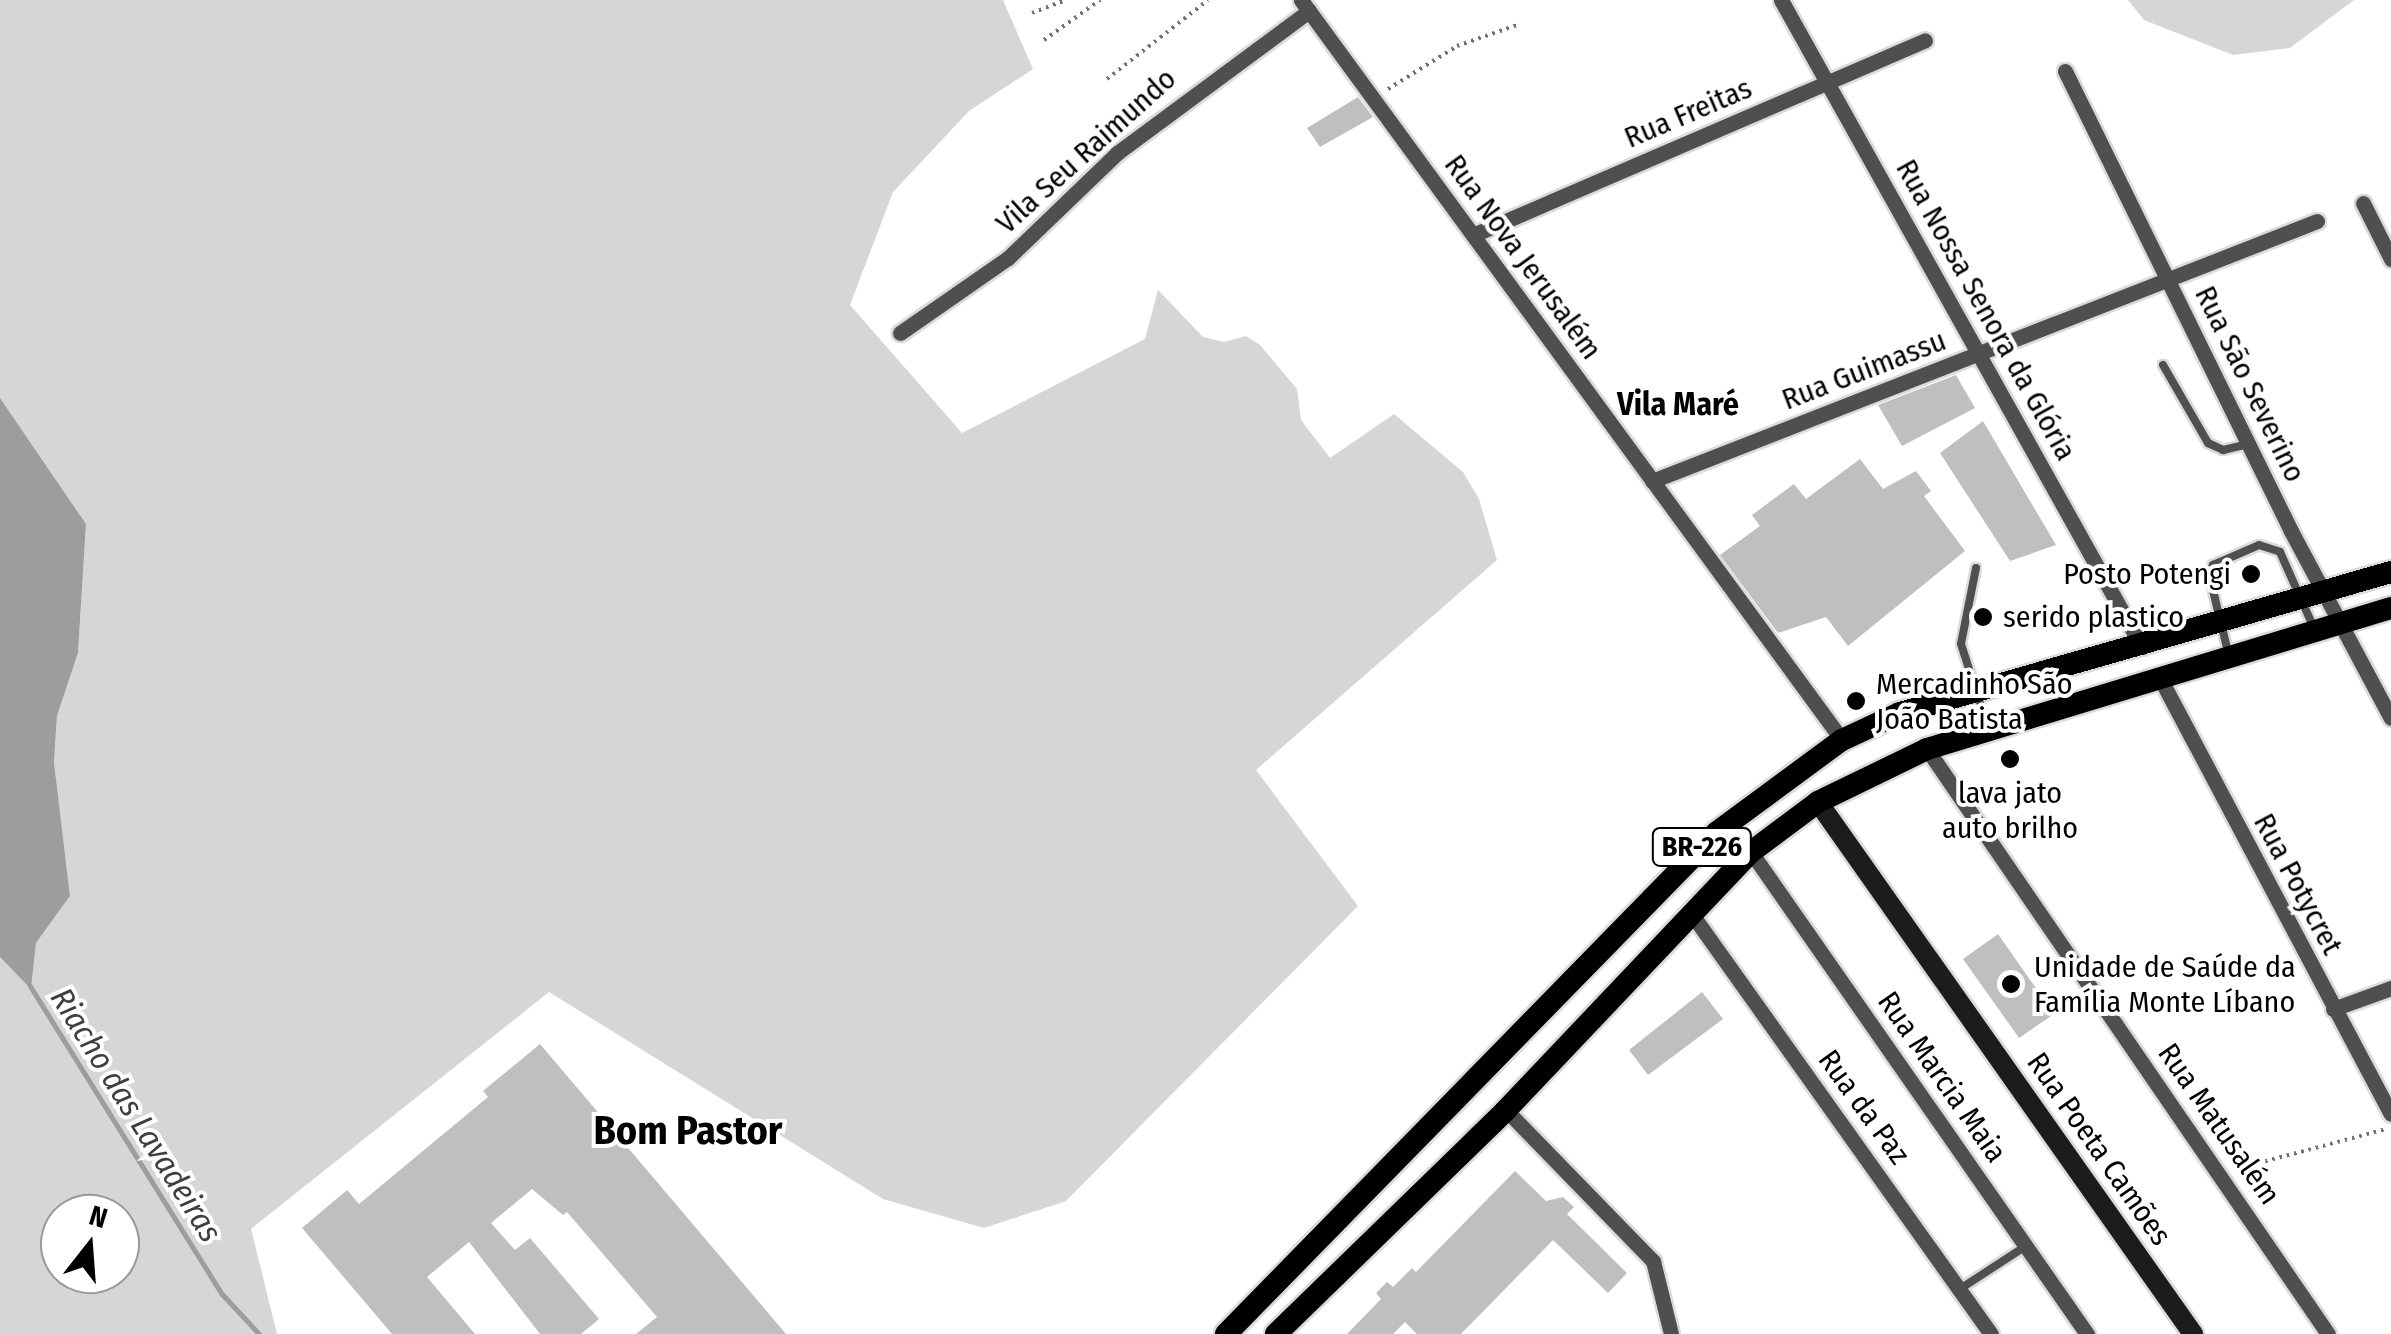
<!DOCTYPE html>
<meta charset="utf-8">
<style>
body{margin:0}
#map{position:relative;width:2391px;height:1334px;overflow:hidden;background:#fff;font-family:"Fira Sans Condensed",sans-serif}
div>[style]{position:absolute}
[style*='--x']{left:calc(var(--x)*1px);top:calc(var(--y)*1px);width:calc(var(--w)*1px);rotate:calc(var(--a)*1deg)}
.green>*{inset:0;background:#d6d6d6}
.water>*{inset:0;background:#9d9d9d}
.stream>*{height:5px;margin:-2.5px;padding:0 2.5px;transform-origin:2.5px;border-radius:2.5px;background:#9d9d9d}
.building>*{inset:0;background:#bfbfbf}
.path>*{height:4px;margin-top:-2px;transform-origin:0;background:repeating-linear-gradient(90deg,#717171 0 2.5px,transparent 0 7.5px)}
.roads{filter:drop-shadow(2px 0 #dbdbdb) drop-shadow(-2px 0 #dbdbdb) drop-shadow(0 2px #dbdbdb) drop-shadow(0 -2px #dbdbdb)}
.lane>*{height:8px;margin:-4px;padding:0 4px;transform-origin:4px;border-radius:4px;background:#4f4f4f}
.street>*{height:15px;margin:-7.5px;padding:0 7.5px;transform-origin:7.5px;border-radius:7.5px;background:#4f4f4f}
.secondary>*{height:20px;margin:-10px;padding:0 10px;transform-origin:10px;border-radius:10px;background:#1c1c1c}
.primary>*{height:22px;margin:-11px;padding:0 11px;transform-origin:11px;border-radius:11px;background:#000}
.dots>*{width:28px;height:28px;translate:-50% -50%;box-sizing:border-box;border:5px solid #fff;border-radius:50%}
span{translate:-50% -50%;white-space:nowrap;text-align:center;line-height:1.15;-webkit-text-stroke:8px #fff;paint-order:stroke}
.shield-label span{padding:2px 8px;background:#fff;border:2px solid;border-radius:8px;-webkit-text-stroke-width:0}
.shield-label{font-size:28px;color:#000;font-weight:700}
.street-label{font-size:30px;color:#000}
.poi-label{font-size:30px;color:#000}
.right{translate:-100% -50%;text-align:right}
.left{translate:0 -50%;text-align:left}
.neighbourhood-label{font-size:32px;color:#000;font-weight:700}
.water-label{font-size:32px;color:#3e3e3e;font-style:italic}
.district-label{font-size:40px;color:#000;font-weight:700}
.north{position:absolute;left:40px;top:1194px;width:100px;height:100px;box-sizing:border-box;background:#fff;border:2px solid #999;border-radius:50%;rotate:17deg;font-size:28px;font-weight:700;line-height:40px;text-align:center;color:#000}
.north::after{content:'';display:block;margin:auto;width:35px;height:45px;background:#000;clip-path:polygon(50% 0,100% 100%,50% 72%,0 100%)}
</style>
<div id="map">
<div class="green">
<i style="clip-path:polygon(evenodd,0 0,1003px 0,1033px 69px,969px 111px,893px 192px,850px 305px,962px 433px,1145px 339px,1158px 290px,1203px 337px,1224px 342px,1246px 336px,1260px 345px,1297px 389px,1301px 420px,1330px 458px,1394px 414px,1463px 472px,1479px 499px,1497px 560px,1256px 770px,1358px 906px,1066px 1201px,984px 1228px,883px 1199px,549px 992px,251px 1229px,277px 1334px,0 1334px,0 957px,31px 988px,36px 943px,70px 896px,54px 762px,57px 716px,78px 653px,86px 524px,0 398px,0 0,60px 1214px,120px 1214px,120px 1274px,60px 1274px,60px 1214px)"></i>
<i style="clip-path:polygon(2128px 0,2354px 0,2290px 48px,2233px 55px,2144px 20px)"></i>
</div>
<div class="water">
<i style="clip-path:polygon(0 398px,86px 524px,78px 653px,57px 716px,54px 762px,70px 896px,36px 943px,31px 989px,0 957px)"></i>
</div>
<div class="stream">
<i style="--x:30;--y:986;--w:363;--a:58.1"></i>
<i style="--x:222;--y:1294;--w:54;--a:47.2"></i>
</div>
<div class="building">
<i style="clip-path:polygon(1358px 97px,1373px 117px,1320px 147px,1307px 128px)"></i>
<i style="clip-path:polygon(1956px 375px,1975px 408px,1902px 446px,1878px 405px)"></i>
<i style="clip-path:polygon(1983px 421px,2056px 545px,2010px 561px,1940px 453px)"></i>
<i style="clip-path:polygon(1860px 459px,1883px 489px,1916px 471px,1931px 491px,1924px 496px,1965px 551px,1848px 646px,1826px 617px,1778px 633px,1720px 555px,1760px 526px,1752px 515px,1794px 484px,1806px 499px)"></i>
<i style="clip-path:polygon(1998px 934px,2054px 1014px,2019px 1038px,1963px 959px)"></i>
<i style="clip-path:polygon(1702px 992px,1723px 1019px,1648px 1075px,1629px 1050px)"></i>
<i style="clip-path:polygon(540px 1044px,786px 1334px,636px 1334px,657px 1317px,567px 1212px,563px 1215px,532px 1189px,491px 1223px,515px 1250px,530px 1238px,599px 1319px,581px 1334px,540px 1334px,469px 1242px,427px 1277px,475px 1334px,392px 1334px,302px 1228px,347px 1190px,359px 1204px,488px 1097px,483px 1091px)"></i>
<i style="clip-path:polygon(1515px 1171px,1546px 1201px,1563px 1197px,1574px 1207px,1567px 1214px,1627px 1273px,1608px 1293px,1553px 1240px,1461px 1334px,1417px 1334px,1405px 1322px,1393px 1334px,1347px 1334px,1381px 1299px,1376px 1293px,1387px 1282px,1393px 1287px,1412px 1268px,1416px 1272px)"></i>
</div>
<div class="path">
<i style="--x:1032;--y:13;--w:36;--a:-21"></i>
<i style="--x:1044;--y:40;--w:69;--a:-35.5"></i>
<i style="--x:1107;--y:79;--w:128;--a:-38"></i>
<i style="--x:1388;--y:89;--w:81;--a:-31.9"></i>
<i style="--x:1457;--y:46;--w:67;--a:-19.2"></i>
<i style="--x:2236;--y:1169;--w:155;--a:-14.9"></i>
</div>
<div class="roads">
<div class="lane">
<i style="--x:2163;--y:365;--w:90;--a:60"></i>
<i style="--x:2208;--y:443;--w:17;--a:25"></i>
<i style="--x:2223;--y:450;--w:28;--a:-13"></i>
<i style="--x:1976;--y:568;--w:77;--a:101.2"></i>
<i style="--x:1961;--y:644;--w:85;--a:72.2"></i>
<i style="--x:2228;--y:652;--w:80;--a:-103.7"></i>
<i style="--x:2209;--y:574;--w:10;--a:-66"></i>
<i style="--x:2213;--y:565;--w:50;--a:-23.5"></i>
<i style="--x:2259;--y:545;--w:22;--a:18"></i>
<i style="--x:2280;--y:552;--w:81;--a:66"></i>
<i style="--x:1960;--y:1289;--w:79;--a:-33.1"></i>
</div>
<div class="street">
<i style="--x:1301;--y:0;--w:917;--a:53.83"></i>
<i style="--x:1781;--y:0;--w:741;--a:60.84"></i>
<i style="--x:2065;--y:71;--w:513;--a:63.83"></i>
<i style="--x:2291;--y:531;--w:212;--a:61.9"></i>
<i style="--x:2363;--y:203;--w:63;--a:63.4"></i>
<i style="--x:1473;--y:235;--w:492;--a:-23.3"></i>
<i style="--x:900;--y:333;--w:131;--a:-34.8"></i>
<i style="--x:1008;--y:258;--w:151;--a:-43.9"></i>
<i style="--x:1117;--y:153;--w:239;--a:-36.5"></i>
<i style="--x:1652;--y:481;--w:714;--a:-21.35"></i>
<i style="--x:2160;--y:678;--w:493;--a:62.1"></i>
<i style="--x:1927;--y:749;--w:709;--a:55.57"></i>
<i style="--x:1751;--y:852;--w:588;--a:55.12"></i>
<i style="--x:1691;--y:913;--w:517;--a:54.53"></i>
<i style="--x:2333;--y:1009;--w:62;--a:-19.9"></i>
<i style="--x:1506;--y:1110;--w:211;--a:45.8"></i>
<i style="--x:1653;--y:1261;--w:75;--a:76.1"></i>
</div>
<div class="secondary">
<i style="--x:1818;--y:802;--w:651;--a:54.82"></i>
</div>
<div class="primary">
<i style="--x:1226;--y:1334;--w:702;--a:-45.63"></i>
<i style="--x:1717;--y:832;--w:155;--a:-36.4"></i>
<i style="--x:1842;--y:740;--w:64;--a:-25"></i>
<i style="--x:1900;--y:713;--w:511;--a:-16.02"></i>
<i style="--x:1276;--y:1334;--w:321;--a:-44.2"></i>
<i style="--x:1506;--y:1110;--w:356;--a:-46.5"></i>
<i style="--x:1751;--y:852;--w:84;--a:-36.7"></i>
<i style="--x:1818;--y:802;--w:121;--a:-25.9"></i>
<i style="--x:1927;--y:749;--w:485;--a:-16.9"></i>
</div>
</div>
<div class="dots">
<i style="left:2251px;top:574px;background:#000"></i>
<i style="left:1983px;top:617px;background:#000"></i>
<i style="left:1856px;top:701px;background:#000"></i>
<i style="left:2010px;top:759px;background:#000"></i>
<i style="left:2011px;top:984px;background:#000"></i>
</div>
<div class="shield-label">
<span style="left:1702px;top:847px">BR-226</span>
</div>
<div class="street-label">
<span style="left:1688px;top:113px;rotate:-23deg">Rua Freitas</span>
<span style="left:1086px;top:151px;rotate:-42deg">Vila Seu Raimundo</span>
<span style="left:1523px;top:257px;rotate:54deg">Rua Nova Jerusalém</span>
<span style="left:1986px;top:310px;rotate:61deg">Rua Nossa Senora da Glória</span>
<span style="left:1864px;top:370px;rotate:-21deg">Rua Guimassu</span>
<span style="left:2250px;top:384px;rotate:64deg">Rua São Severino</span>
<span style="left:2298px;top:884px;rotate:62deg">Rua Potycret</span>
<span style="left:1942px;top:1077px;rotate:55deg">Rua Marcia Maia</span>
<span style="left:1864px;top:1107px;rotate:54deg">Rua da Paz</span>
<span style="left:2219px;top:1124px;rotate:55deg">Rua Matusalém</span>
<span style="left:2099px;top:1149px;rotate:55deg">Rua Poeta Camões</span>
</div>
<div class="poi-label">
<span class="right" style="left:2231px;top:574px">Posto Potengi</span>
<span class="left" style="left:2003px;top:617px">serido plastico</span>
<span class="left" style="left:1876px;top:701px">Mercadinho São<br>João Batista</span>
<span style="left:2010px;top:810px">lava jato<br>auto brilho</span>
<span class="left" style="left:2034px;top:984px">Unidade de Saúde da<br>Família Monte Líbano</span>
</div>
<div class="neighbourhood-label">
<span style="left:1678px;top:404px">Vila Maré</span>
</div>
<div class="water-label">
<span style="left:136px;top:1115px;rotate:58deg">Riacho das Lavadeiras</span>
</div>
<div class="district-label">
<span style="left:688px;top:1131px">Bom Pastor</span>
</div>
<div class="north">N</div>
</div>
